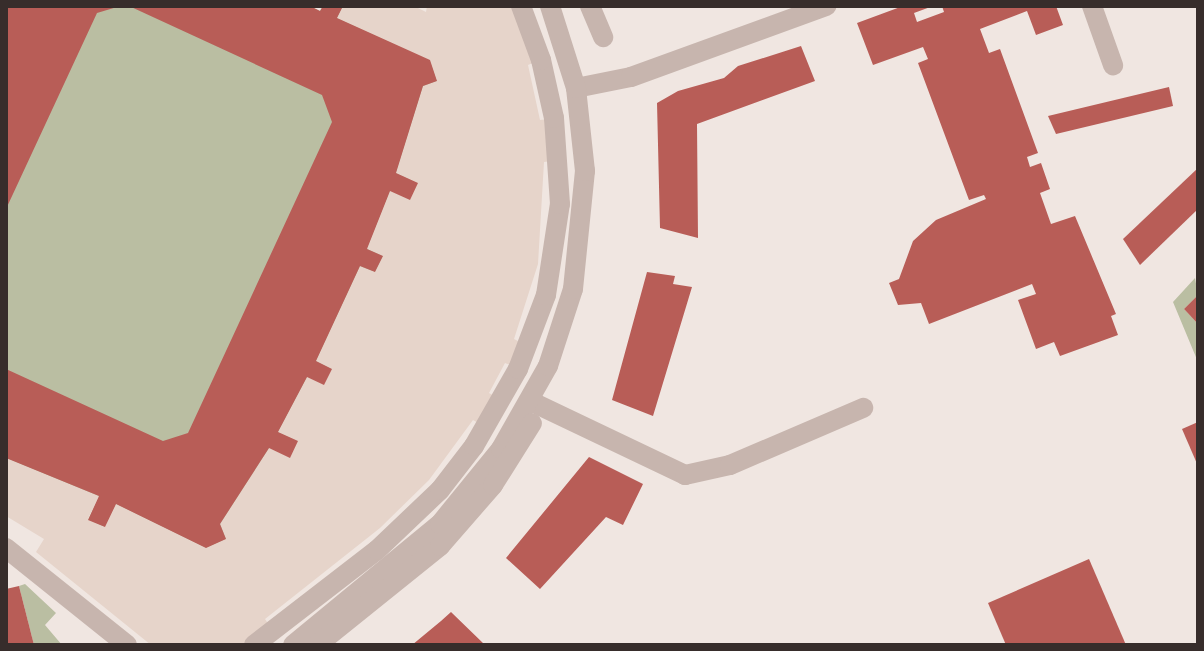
<!DOCTYPE html>
<style>
body{margin:0}
#map{position:relative;width:1204px;height:651px;overflow:hidden;background:#f0e6e1;font-family:"Titillium Web",sans-serif}
div>[style]{position:absolute}
[style*='--x']{left:calc(var(--x)*1px);top:calc(var(--y)*1px);width:calc(var(--w)*1px);rotate:calc(var(--a)*1deg)}
.green>*{inset:0;background:#babea2}
.plaza>*{inset:0;background:#e6d4ca}
.building>*{inset:0;background:#b85d57}
.minor>*{height:20px;margin:-10px;padding:0 10px;transform-origin:10px;border-radius:10px;background:#c7b5ae}
span{translate:-50% -50%;white-space:nowrap;text-align:center;line-height:1.15;-webkit-text-stroke:8px #f8f1ed;paint-order:stroke}
.frame{position:absolute;inset:0;border:8px solid #372d2b;pointer-events:none}
</style>
<div id="map">
<div class="green">
<i style="clip-path:polygon(6px 6px,310px 6px,320px 11px,323px 6px,343px 6px,337px 18px,430px 60px,437px 81px,423px 87px,396px 173px,418px 183px,410px 200px,390px 191px,367px 248px,383px 256px,375px 272px,360px 267px,316px 361px,332px 369px,324px 385px,307px 378px,278px 432px,298px 441px,226px 539px,206px 548px,116px 504px,105px 527px,88px 520px,99px 497px,6px 458px)"></i>
<i style="clip-path:polygon(1195px 278px,1198px 295px,1184px 309px,1198px 324px,1198px 362px,1173px 302px)"></i>
<i style="clip-path:polygon(25px 584px,56px 613px,45px 625px,62px 645px,34px 645px,19px 586px)"></i>
</div>
<div class="plaza">
<i style="clip-path:polygon(343px 6px,414px 6px,426px 12px,427px 6px,515px 8px,535px 62px,528px 65px,540px 120px,548px 119px,552px 161px,544px 162px,538px 264px,514px 339px,522px 343px,513px 366px,505px 363px,489px 393px,496px 397px,480px 424px,473px 420px,429px 480px,380px 528px,265px 619px,269px 625px,245px 645px,151px 645px,36px 552px,44px 539px,6px 516px,6px 458px,99px 496px,88px 519px,104px 527px,116px 504px,206px 548px,226px 539px,220px 524px,269px 448px,297px 441px,278px 432px,307px 377px,332px 369px,316px 361px,360px 266px,375px 272px,383px 256px,367px 249px,390px 191px,417px 183px,396px 173px,423px 86px,437px 81px,430px 61px,337px 18px)"></i>
</div>
<div class="building">
<i style="clip-path:polygon(6px 6px,117px 7px,97px 13px,6px 209px)"></i>
<i style="clip-path:polygon(129px 6px,310px 6px,320px 11px,323px 6px,343px 6px,337px 18px,430px 60px,437px 81px,423px 86px,396px 173px,418px 183px,410px 200px,390px 191px,367px 249px,383px 256px,375px 272px,360px 266px,316px 361px,332px 369px,324px 385px,307px 377px,278px 432px,298px 441px,290px 458px,269px 448px,220px 524px,226px 539px,206px 548px,116px 504px,105px 527px,88px 520px,99px 496px,6px 458px,6px 369px,163px 441px,188px 433px,332px 122px,322px 95px)"></i>
<i style="clip-path:polygon(903px 6px,933px 6px,914px 13px,917px 22px,944px 12px,942px 6px,1056px 6px,1063px 25px,1036px 35px,1027px 11px,980px 29px,989px 53px,1000px 49px,1038px 153px,1027px 157px,1030px 167px,1041px 163px,1050px 189px,1040px 193px,1051px 224px,1075px 216px,1116px 314px,1111px 316px,1118px 335px,1060px 356px,1054px 342px,1036px 349px,1018px 300px,1036px 294px,1032px 284px,929px 324px,921px 303px,898px 305px,889px 283px,899px 279px,913px 241px,936px 220px,986px 199px,984px 195px,969px 200px,918px 63px,928px 59px,923px 47px,873px 65px,857px 23px)"></i>
<i style="clip-path:polygon(801px 46px,815px 81px,697px 124px,698px 238px,660px 228px,657px 103px,678px 91px,724px 78px,738px 66px)"></i>
<i style="clip-path:polygon(1169px 87px,1173px 106px,1056px 134px,1048px 116px)"></i>
<i style="clip-path:polygon(1198px 168px,1198px 209px,1140px 265px,1123px 239px)"></i>
<i style="clip-path:polygon(647px 272px,675px 276px,673px 284px,692px 287px,653px 416px,612px 400px)"></i>
<i style="clip-path:polygon(1198px 295px,1198px 324px,1184px 309px)"></i>
<i style="clip-path:polygon(1198px 422px,1198px 466px,1182px 429px)"></i>
<i style="clip-path:polygon(589px 457px,643px 484px,623px 525px,606px 517px,540px 589px,506px 558px)"></i>
<i style="clip-path:polygon(1089px 559px,1126px 645px,1006px 645px,988px 603px)"></i>
<i style="clip-path:polygon(19px 586px,34px 645px,6px 645px,6px 589px)"></i>
<i style="clip-path:polygon(451px 612px,485px 645px,412px 645px,441px 621px)"></i>
</div>
<div class="minor">
<i style="--x:590;--y:6;--w:34;--a:67"></i>
<i style="--x:1092;--y:6;--w:63;--a:70.4"></i>
<i style="--x:576;--y:88;--w:56;--a:-11.3"></i>
<i style="--x:631;--y:77;--w:208;--a:-20"></i>
<i style="--x:530;--y:401;--w:172;--a:25.5"></i>
<i style="--x:685;--y:475;--w:46;--a:-12.5"></i>
<i style="--x:730;--y:465;--w:145;--a:-23.2"></i>
<i style="--x:6;--y:548;--w:155;--a:38.7"></i>
<i style="--x:254;--y:645;--w:155;--a:-37.7"></i>
<i style="--x:377;--y:550;--w:87;--a:-43.6"></i>
<i style="--x:440;--y:490;--w:56;--a:-52.3"></i>
<i style="--x:474;--y:446;--w:89;--a:-60.3"></i>
<i style="--x:518;--y:369;--w:79;--a:-69.3"></i>
<i style="--x:546;--y:295;--w:92;--a:-81.3"></i>
<i style="--x:560;--y:204;--w:86;--a:-94"></i>
<i style="--x:554;--y:118;--w:59;--a:-102.6"></i>
<i style="--x:541;--y:60;--w:58;--a:-110.3"></i>
<i style="--x:293;--y:645;--w:190;--a:-39.5"></i>
<i style="--x:440;--y:524;--w:97;--a:-50.9"></i>
<i style="--x:501;--y:449;--w:95;--a:-60.5"></i>
<i style="--x:548;--y:366;--w:81;--a:-72"></i>
<i style="--x:573;--y:289;--w:119;--a:-84.2"></i>
<i style="--x:585;--y:171;--w:83;--a:-96.2"></i>
<i style="--x:576;--y:88;--w:86;--a:-107.6"></i>
<i style="--x:317;--y:645;--w:158;--a:-38.8"></i>
<i style="--x:440;--y:546;--w:81;--a:-49"></i>
<i style="--x:493;--y:485;--w:73;--a:-57.8"></i>
</div>
<div class="frame"></div>
</div>
